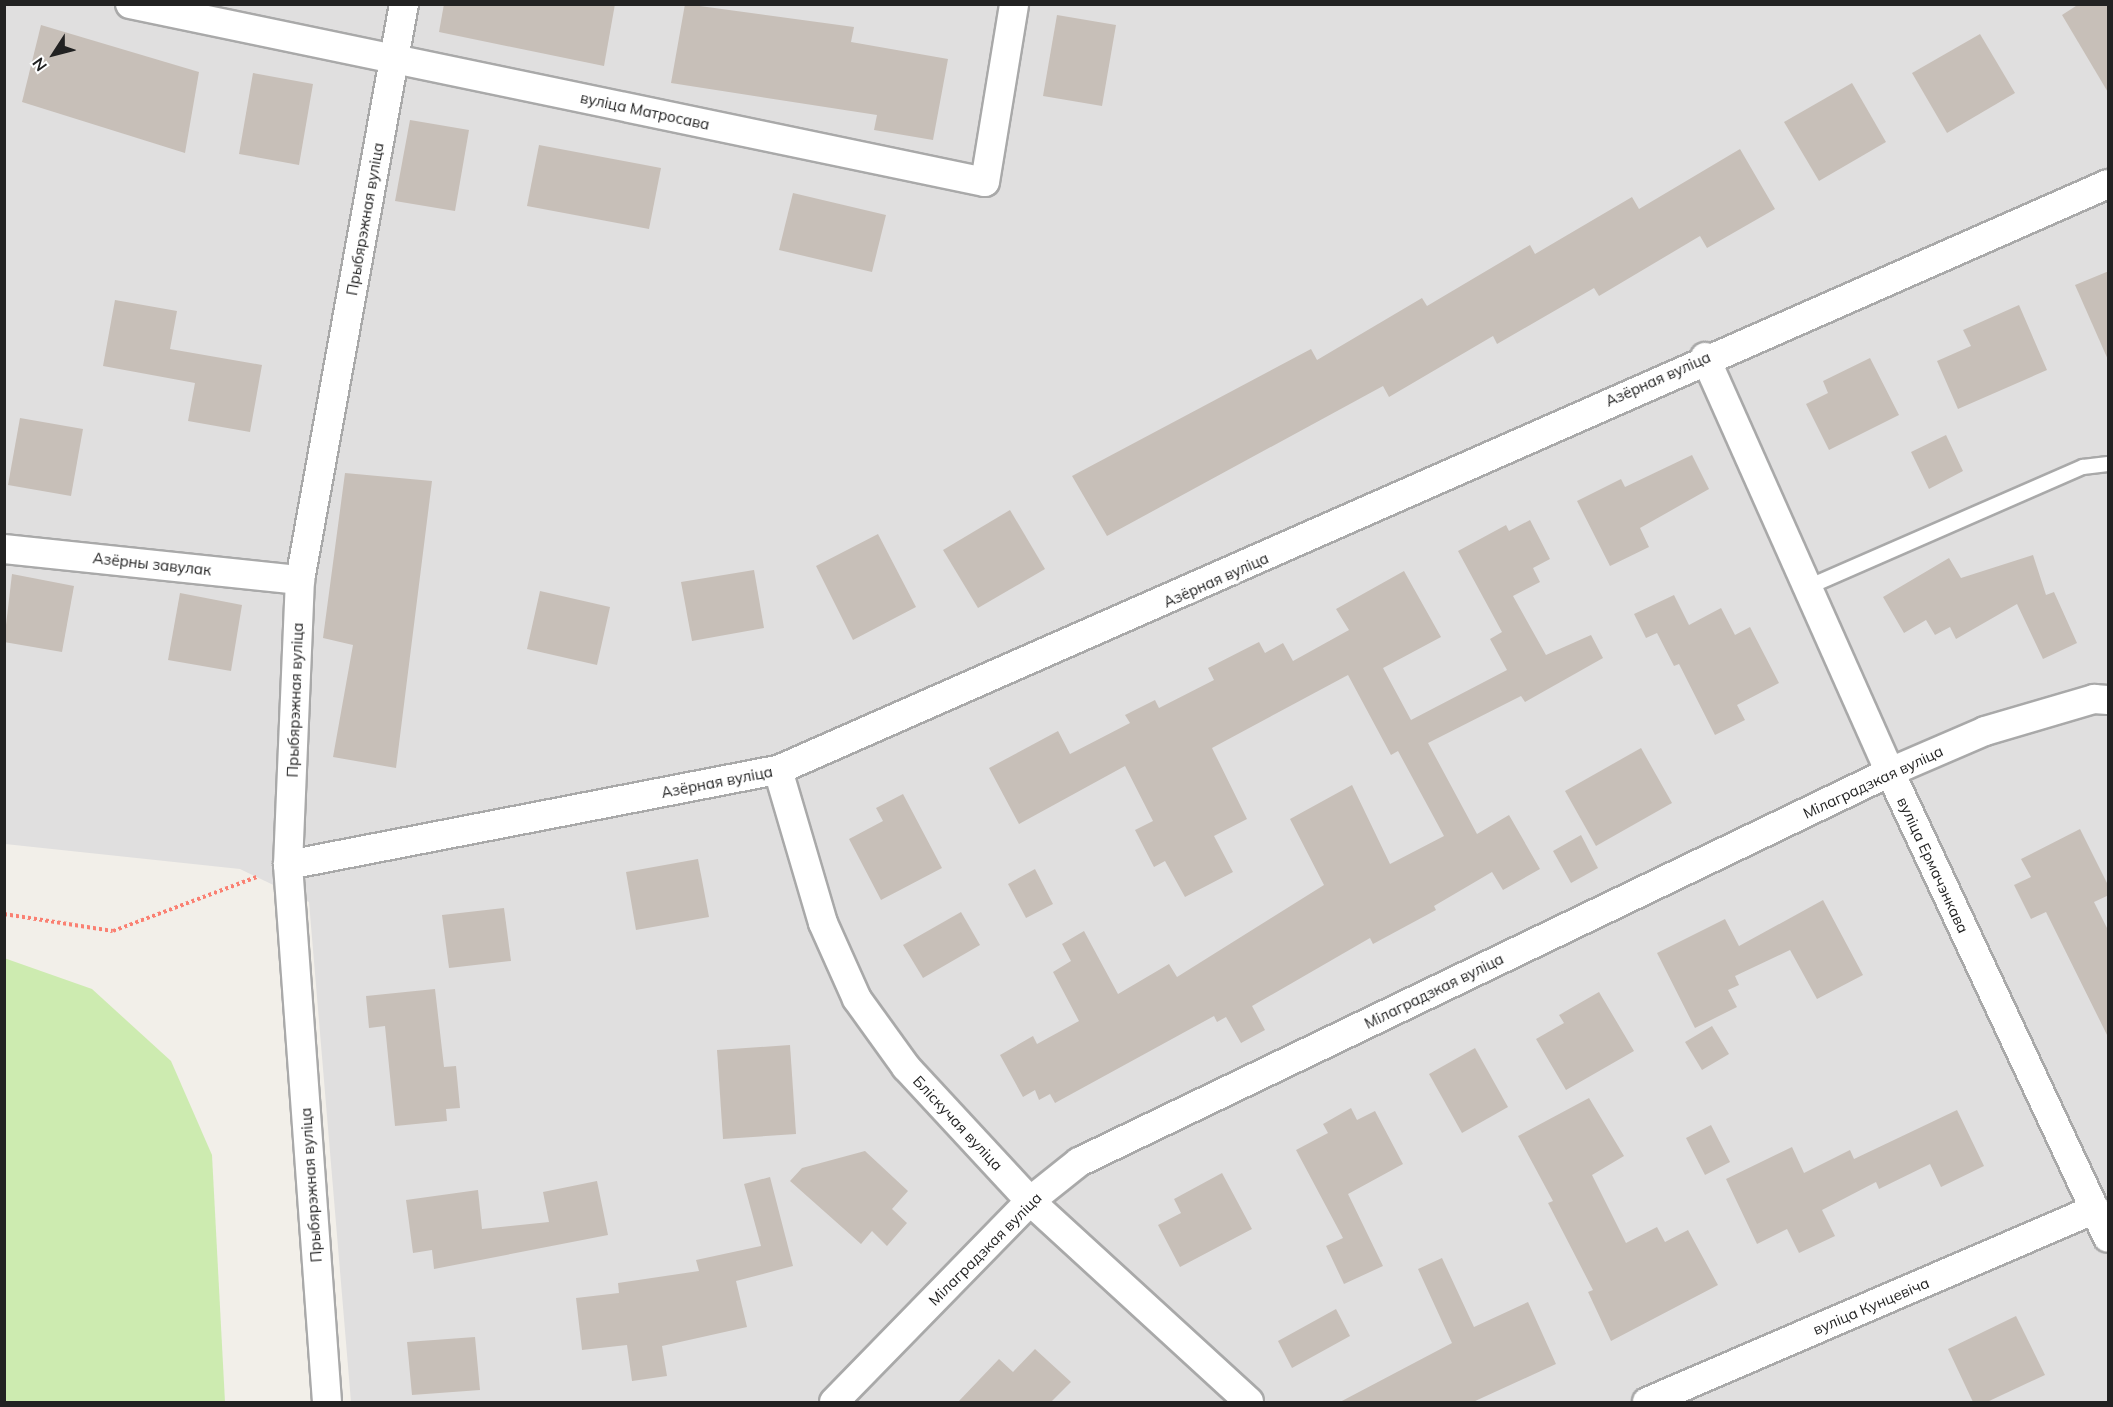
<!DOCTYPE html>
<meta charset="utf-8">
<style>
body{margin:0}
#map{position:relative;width:2113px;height:1407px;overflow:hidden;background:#f2efe9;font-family:Mulish,sans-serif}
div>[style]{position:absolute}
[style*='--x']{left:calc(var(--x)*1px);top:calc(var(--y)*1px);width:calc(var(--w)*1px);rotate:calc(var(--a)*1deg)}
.residential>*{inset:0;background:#e0dfdf}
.grass>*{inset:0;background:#cdebb0}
.building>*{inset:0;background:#c7bfb8}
.path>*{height:4px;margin-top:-2px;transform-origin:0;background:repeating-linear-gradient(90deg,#fa8072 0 3px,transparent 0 6px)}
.roads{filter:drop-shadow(2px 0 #a9a9a9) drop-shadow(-2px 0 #a9a9a9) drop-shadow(0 2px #a9a9a9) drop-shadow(0 -2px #a9a9a9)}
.service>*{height:14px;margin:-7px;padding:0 7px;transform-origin:7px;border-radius:7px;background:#fff}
.minor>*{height:28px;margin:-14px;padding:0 14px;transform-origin:14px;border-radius:14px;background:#fff}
span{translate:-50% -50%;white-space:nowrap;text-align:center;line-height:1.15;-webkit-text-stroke:6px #fff;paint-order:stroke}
.street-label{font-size:15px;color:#222}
.frame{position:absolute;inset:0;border:6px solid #222;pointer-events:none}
.north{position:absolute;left:24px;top:24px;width:60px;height:60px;-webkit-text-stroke:4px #fff;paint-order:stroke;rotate:234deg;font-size:16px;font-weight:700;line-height:24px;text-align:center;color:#222}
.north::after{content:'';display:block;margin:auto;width:21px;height:27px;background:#222;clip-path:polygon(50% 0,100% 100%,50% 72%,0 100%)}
</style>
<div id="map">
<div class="residential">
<i style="clip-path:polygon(5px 5px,2108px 5px,2108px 1402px,351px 1402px,309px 902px,240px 869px,5px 844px)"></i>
</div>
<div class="grass">
<i style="clip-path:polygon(4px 958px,92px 989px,171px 1061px,212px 1155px,225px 1402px,5px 1402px)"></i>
</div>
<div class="building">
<i style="clip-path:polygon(444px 4px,615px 4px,604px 66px,439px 32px)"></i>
<i style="clip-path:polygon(685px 4px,854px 27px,851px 42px,948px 59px,933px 140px,874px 130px,877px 115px,671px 83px)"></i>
<i style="clip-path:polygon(2079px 4px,2109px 4px,2109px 94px,2062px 15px)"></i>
<i style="clip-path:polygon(1057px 15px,1116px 25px,1102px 106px,1043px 96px)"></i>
<i style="clip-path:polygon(41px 25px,199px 72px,185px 153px,22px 102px)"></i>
<i style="clip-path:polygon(1980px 34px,2015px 93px,1947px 133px,1912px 73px)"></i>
<i style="clip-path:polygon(253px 73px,313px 84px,299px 165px,239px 154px)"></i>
<i style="clip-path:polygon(1852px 83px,1886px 142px,1819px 181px,1784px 122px)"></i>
<i style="clip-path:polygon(410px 120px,469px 130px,455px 211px,395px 201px)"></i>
<i style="clip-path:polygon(539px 145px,661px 168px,649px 229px,527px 206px)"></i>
<i style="clip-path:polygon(1740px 149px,1775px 209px,1707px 248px,1700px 236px,1599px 296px,1594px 288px,1497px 344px,1493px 336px,1389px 397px,1383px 386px,1107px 536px,1072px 476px,1311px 349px,1317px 360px,1422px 298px,1427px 306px,1530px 245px,1535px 254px,1632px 197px,1639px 209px)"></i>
<i style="clip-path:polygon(793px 193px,886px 215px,872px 272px,779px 250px)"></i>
<i style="clip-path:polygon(2109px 271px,2109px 362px,2075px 285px)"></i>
<i style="clip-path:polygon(115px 300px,177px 311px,170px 349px,262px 365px,250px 432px,188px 421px,195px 383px,103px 366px)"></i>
<i style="clip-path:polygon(2019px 305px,2047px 370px,1958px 409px,1937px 361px,1971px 346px,1963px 330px)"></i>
<i style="clip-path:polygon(1870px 358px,1899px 415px,1829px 450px,1806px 404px,1828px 393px,1823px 381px)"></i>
<i style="clip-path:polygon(20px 418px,83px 429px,71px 496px,8px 485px)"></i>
<i style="clip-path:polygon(1946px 435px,1963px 471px,1929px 489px,1911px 452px)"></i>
<i style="clip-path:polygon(1692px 455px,1709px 489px,1640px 528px,1649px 547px,1610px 566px,1577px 501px,1621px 479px,1625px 487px)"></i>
<i style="clip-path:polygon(345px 473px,432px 481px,396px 768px,333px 757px,353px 645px,323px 638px)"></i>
<i style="clip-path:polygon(1010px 510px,1045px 569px,978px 608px,943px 550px)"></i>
<i style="clip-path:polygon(1530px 520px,1550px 559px,1533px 568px,1540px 582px,1513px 596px,1546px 655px,1591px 635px,1603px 658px,1525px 702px,1521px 696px,1428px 743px,1477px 834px,1509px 815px,1540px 869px,1503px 890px,1492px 872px,1434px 906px,1436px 910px,1373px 944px,1370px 938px,1252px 1006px,1265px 1030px,1241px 1043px,1226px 1017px,1217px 1022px,1214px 1016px,1055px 1103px,1050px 1094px,1039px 1100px,1035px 1090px,1023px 1097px,1000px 1055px,1033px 1036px,1037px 1044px,1079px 1021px,1053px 972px,1071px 961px,1062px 944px,1084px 931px,1118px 994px,1169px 964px,1177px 977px,1324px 885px,1290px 819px,1352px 785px,1390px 864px,1444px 836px,1398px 751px,1391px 755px,1348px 675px,1212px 748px,1247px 819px,1214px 836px,1233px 872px,1185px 897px,1165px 861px,1154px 867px,1135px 830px,1153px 821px,1125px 766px,1019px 824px,989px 768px,1058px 731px,1070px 754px,1130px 723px,1125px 715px,1155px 700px,1159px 708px,1214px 680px,1208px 668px,1259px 642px,1265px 653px,1283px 643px,1293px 661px,1349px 630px,1336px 609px,1404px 571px,1441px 637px,1383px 668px,1411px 720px,1507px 670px,1490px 639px,1502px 632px,1458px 551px,1506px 525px,1509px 531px)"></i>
<i style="clip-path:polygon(878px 534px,916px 607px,853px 640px,816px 566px)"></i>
<i style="clip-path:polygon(2033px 555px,2046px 595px,2054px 592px,2077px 643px,2043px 659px,2017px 604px,1956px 639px,1950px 627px,1935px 635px,1926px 620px,1904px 633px,1883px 597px,1949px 558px,1961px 578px)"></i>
<i style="clip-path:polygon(754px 570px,764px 628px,692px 641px,681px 582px)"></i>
<i style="clip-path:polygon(12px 574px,74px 586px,62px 652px,4px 642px)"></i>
<i style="clip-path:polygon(540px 591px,610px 607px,597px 665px,527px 649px)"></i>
<i style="clip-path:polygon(180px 593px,242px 605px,231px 671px,168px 660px)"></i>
<i style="clip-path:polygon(1674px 595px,1689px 625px,1721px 608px,1735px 635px,1750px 627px,1779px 683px,1737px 705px,1745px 720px,1715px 735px,1679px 664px,1674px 666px,1657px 633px,1646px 638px,1634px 614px)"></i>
<i style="clip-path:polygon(1641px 748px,1672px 803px,1596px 846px,1565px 791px)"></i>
<i style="clip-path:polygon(903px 794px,942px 868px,881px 900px,849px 839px,883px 821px,876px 808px)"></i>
<i style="clip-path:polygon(2080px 829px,2109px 887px,2109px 895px,2094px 902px,2109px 932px,2109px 1039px,2046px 912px,2031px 919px,2014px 885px,2031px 877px,2021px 859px)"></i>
<i style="clip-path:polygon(1581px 835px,1598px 868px,1571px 883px,1553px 851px)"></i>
<i style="clip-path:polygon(698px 859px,709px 917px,636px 930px,626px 872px)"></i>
<i style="clip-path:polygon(1035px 869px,1053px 904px,1026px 918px,1008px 884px)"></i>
<i style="clip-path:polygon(1823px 900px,1863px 975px,1817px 999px,1790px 950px,1735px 976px,1739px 985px,1728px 990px,1737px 1007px,1695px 1028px,1657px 953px,1725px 919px,1739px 946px)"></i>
<i style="clip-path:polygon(504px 908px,511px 961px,449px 968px,442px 915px)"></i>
<i style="clip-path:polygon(961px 912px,980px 945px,923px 978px,903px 945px)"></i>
<i style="clip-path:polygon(435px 989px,444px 1067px,456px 1066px,460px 1108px,446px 1109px,447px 1121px,395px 1126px,385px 1026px,369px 1028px,366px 996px)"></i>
<i style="clip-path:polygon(1599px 992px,1634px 1051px,1566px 1090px,1536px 1039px,1564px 1023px,1559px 1015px)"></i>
<i style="clip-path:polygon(1712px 1026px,1729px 1054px,1702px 1070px,1685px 1042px)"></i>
<i style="clip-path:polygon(790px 1045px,796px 1134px,723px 1139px,717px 1050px)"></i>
<i style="clip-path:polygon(1475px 1048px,1508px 1107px,1462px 1133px,1429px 1074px)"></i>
<i style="clip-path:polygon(1589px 1098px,1624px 1156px,1592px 1175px,1626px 1243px,1657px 1227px,1665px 1242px,1688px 1230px,1718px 1285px,1611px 1341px,1588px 1292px,1593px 1290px,1548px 1203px,1553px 1201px,1518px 1136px)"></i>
<i style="clip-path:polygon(1351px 1108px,1357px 1120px,1375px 1111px,1403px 1164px,1348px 1194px,1383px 1266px,1344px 1284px,1326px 1246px,1343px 1238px,1296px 1150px,1328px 1133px,1323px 1124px)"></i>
<i style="clip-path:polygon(1957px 1110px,1984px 1166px,1941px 1187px,1930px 1164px,1879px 1189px,1876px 1182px,1822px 1210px,1835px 1236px,1799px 1253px,1787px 1229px,1757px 1244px,1726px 1179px,1792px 1147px,1804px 1173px,1850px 1150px,1854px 1159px)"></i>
<i style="clip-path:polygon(1711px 1125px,1730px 1162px,1705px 1175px,1686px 1138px)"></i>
<i style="clip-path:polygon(865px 1151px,908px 1191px,892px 1209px,907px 1223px,887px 1246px,872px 1231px,861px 1244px,790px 1181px,802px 1168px)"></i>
<i style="clip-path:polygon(1222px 1173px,1252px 1229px,1180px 1267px,1158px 1225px,1181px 1213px,1174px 1199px)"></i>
<i style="clip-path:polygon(770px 1177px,793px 1266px,736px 1281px,747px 1327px,662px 1346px,667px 1376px,632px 1381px,627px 1345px,582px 1350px,576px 1298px,619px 1293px,618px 1283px,699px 1271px,696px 1260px,761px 1246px,744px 1184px)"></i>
<i style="clip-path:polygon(597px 1181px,608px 1235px,434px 1269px,432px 1250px,413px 1253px,406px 1200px,478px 1190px,482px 1229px,549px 1222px,543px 1192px)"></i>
<i style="clip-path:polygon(1442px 1258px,1474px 1327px,1528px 1302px,1556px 1364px,1473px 1402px,1340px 1402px,1452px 1343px,1418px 1269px)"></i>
<i style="clip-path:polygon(1336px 1309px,1350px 1336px,1292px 1368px,1278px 1341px)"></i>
<i style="clip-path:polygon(2016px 1316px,2045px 1375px,1987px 1402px,1973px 1402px,1948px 1349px)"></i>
<i style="clip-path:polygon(475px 1337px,480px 1390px,412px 1395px,407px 1342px)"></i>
<i style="clip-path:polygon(1035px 1349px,1071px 1382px,1051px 1402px,958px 1402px,999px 1359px,1013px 1372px)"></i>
</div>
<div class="path">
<i style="--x:4;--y:914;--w:110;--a:8.9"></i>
<i style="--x:113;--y:931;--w:154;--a:-20.6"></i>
</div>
<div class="roads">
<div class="service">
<i style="--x:1808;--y:587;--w:300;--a:-23.6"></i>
<i style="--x:2083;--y:467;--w:25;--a:-7"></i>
</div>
<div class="minor">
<i style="--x:130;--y:4;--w:873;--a:11.76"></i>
<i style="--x:985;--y:182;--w:180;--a:-80.7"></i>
<i style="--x:1705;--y:357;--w:454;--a:66"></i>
<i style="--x:1890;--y:772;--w:514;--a:64.93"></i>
<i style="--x:4;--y:549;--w:298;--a:6"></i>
<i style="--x:778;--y:770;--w:159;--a:73.6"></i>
<i style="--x:823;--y:923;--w:83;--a:65.9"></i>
<i style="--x:857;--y:999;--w:84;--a:54.2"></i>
<i style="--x:906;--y:1067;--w:183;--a:47.2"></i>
<i style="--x:1030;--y:1201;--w:297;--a:42.5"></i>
<i style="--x:288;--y:865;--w:499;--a:-11"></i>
<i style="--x:778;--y:770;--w:1453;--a:-23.78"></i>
<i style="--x:327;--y:1402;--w:538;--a:-94.15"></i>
<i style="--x:288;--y:865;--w:285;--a:-87.6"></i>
<i style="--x:300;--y:580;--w:585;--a:-79.77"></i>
<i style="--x:834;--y:1402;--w:281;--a:-45.7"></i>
<i style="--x:1030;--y:1201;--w:63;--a:-38.5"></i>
<i style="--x:1079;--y:1162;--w:900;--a:-25.68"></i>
<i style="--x:1890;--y:772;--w:103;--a:-23.3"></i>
<i style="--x:1985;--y:731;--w:114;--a:-16.4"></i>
<i style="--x:2094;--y:699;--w:14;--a:4"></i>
<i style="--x:1647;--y:1402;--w:488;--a:-23.3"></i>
</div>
</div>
<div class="street-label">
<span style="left:645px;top:111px;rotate:12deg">вуліца Матросава</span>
<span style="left:365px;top:219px;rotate:-80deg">Прыбярэжная вуліца</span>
<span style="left:1658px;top:379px;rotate:-24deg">Азёрная вуліца</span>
<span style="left:152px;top:564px;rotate:6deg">Азёрны завулак</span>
<span style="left:1216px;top:580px;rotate:-24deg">Азёрная вуліца</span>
<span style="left:295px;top:700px;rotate:-88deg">Прыбярэжная вуліца</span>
<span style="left:717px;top:782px;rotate:-11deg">Азёрная вуліца</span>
<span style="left:1873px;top:782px;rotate:-25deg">Мілаградзкая вуліца</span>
<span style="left:1933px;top:865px;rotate:65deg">вуліца Ермачэнкава</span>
<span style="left:1434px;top:991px;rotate:-26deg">Мілаградзкая вуліца</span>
<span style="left:958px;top:1123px;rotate:47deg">Бліскучая вуліца</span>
<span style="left:311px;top:1185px;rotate:-94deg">Прыбярэжная вуліца</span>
<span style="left:985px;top:1249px;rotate:-45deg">Мілаградзкая вуліца</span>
<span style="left:1871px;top:1306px;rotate:-23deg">вуліца Кунцевіча</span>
</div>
<div class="frame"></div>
<div class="north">N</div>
</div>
